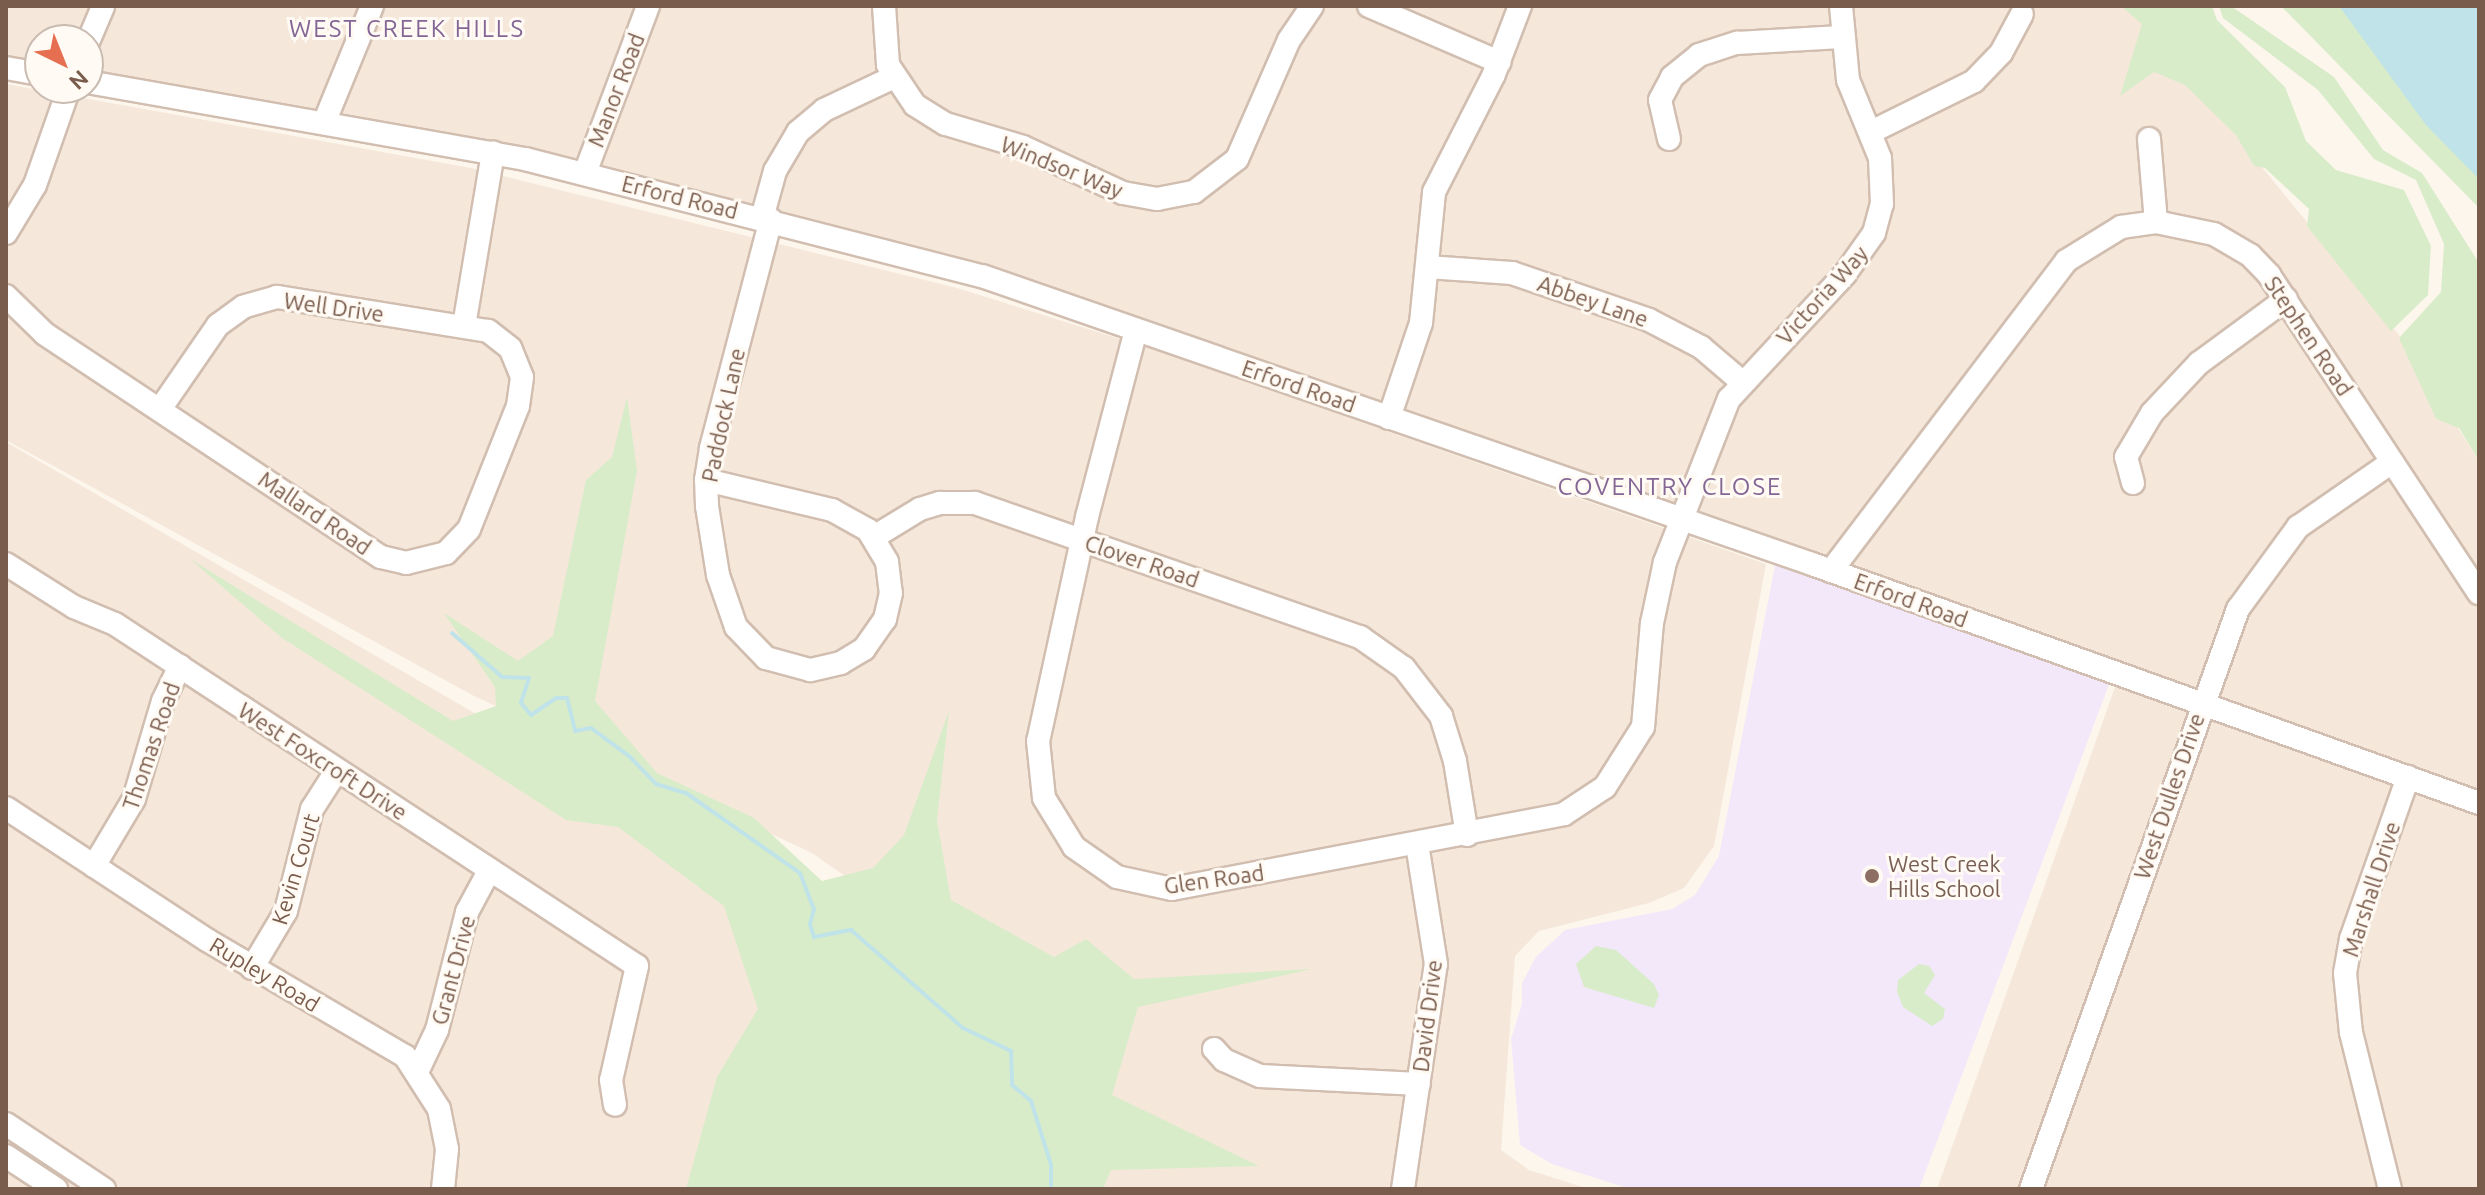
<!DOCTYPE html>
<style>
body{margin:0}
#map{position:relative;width:2485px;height:1195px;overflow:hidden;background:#fdf6ec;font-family:Ubuntu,sans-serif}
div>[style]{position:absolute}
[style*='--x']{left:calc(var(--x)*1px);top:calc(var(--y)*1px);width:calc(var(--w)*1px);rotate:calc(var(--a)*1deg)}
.residential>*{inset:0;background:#f5e8da}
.education>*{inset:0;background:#f3e8fa}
.green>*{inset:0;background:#d8ecc9}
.water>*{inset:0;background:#bfe3e8}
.stream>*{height:4px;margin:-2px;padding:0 2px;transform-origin:2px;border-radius:2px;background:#bfe3e8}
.roads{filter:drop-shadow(2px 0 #d1beb0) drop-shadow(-2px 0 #d1beb0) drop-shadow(0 2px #d1beb0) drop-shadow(0 -2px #d1beb0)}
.minor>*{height:22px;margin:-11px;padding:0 11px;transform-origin:11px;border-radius:11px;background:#fff}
.dots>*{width:22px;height:22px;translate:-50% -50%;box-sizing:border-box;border:4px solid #fffaf3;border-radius:50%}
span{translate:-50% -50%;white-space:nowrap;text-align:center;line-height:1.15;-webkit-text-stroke:6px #fffaf3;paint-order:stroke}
.street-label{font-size:22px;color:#7a5c4d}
.education-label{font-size:22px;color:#785e54}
.left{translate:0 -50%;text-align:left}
.neighbourhood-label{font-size:24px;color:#846695;letter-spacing:2px}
.frame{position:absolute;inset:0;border:8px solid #7a5c4d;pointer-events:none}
.north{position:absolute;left:24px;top:24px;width:80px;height:80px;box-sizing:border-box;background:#fffaf3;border:2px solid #cabbb1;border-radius:50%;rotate:137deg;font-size:22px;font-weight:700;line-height:32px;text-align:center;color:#7a5c4d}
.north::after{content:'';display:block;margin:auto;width:28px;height:36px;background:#e76f51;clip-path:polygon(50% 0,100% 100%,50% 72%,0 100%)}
</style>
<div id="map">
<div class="residential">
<i style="clip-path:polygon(6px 6px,2123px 6px,2142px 20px,2399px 335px,2479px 461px,2479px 1189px,1937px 1189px,2120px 673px,1587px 473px,1040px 288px,599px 173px,88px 80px,88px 40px,40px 40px,40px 73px,6px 67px)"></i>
<i style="clip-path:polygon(6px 84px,471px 168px,957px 288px,1149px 348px,1766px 564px,1714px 846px,1684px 888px,1649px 903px,1539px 931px,1515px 956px,1501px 1150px,1529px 1170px,1589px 1189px,1052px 1189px,1055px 1023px,812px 853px,474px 696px,6px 440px)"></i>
<i style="clip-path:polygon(6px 442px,782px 891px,787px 1189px,6px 1189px)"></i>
</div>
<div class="education">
<i style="clip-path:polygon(1776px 560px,2110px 682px,1919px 1189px,1630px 1189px,1552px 1164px,1520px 1145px,1511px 1039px,1522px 1004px,1522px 983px,1536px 957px,1565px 930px,1672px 909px,1695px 895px,1719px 856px)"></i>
</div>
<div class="green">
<i style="clip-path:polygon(2121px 6px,2212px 6px,2217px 20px,2285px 87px,2306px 141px,2336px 170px,2404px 190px,2431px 246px,2428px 295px,2391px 331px,2307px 226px,2309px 209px,2265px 168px,2254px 166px,2236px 135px,2185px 85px,2154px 72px,2120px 96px,2142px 24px)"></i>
<i style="clip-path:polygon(2219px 6px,2231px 6px,2334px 77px,2383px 150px,2422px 173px,2479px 263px,2479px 461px,2459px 428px,2436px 419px,2399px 338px,2441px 292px,2444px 244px,2416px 180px,2374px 159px,2318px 90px,2223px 18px)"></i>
<i style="clip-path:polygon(2281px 6px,2346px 6px,2479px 158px,2479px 208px)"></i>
<i style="clip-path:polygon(627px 397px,637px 471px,595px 701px,657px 773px,754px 818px,822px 881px,873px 868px,904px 835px,949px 711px,937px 821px,951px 900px,1054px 957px,1086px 939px,1134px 979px,1312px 969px,1138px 1007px,1112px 1095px,1259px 1166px,1111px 1170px,1103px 1189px,686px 1189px,717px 1077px,758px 1009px,724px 906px,618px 827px,566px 820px,282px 638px,190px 559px,453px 721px,496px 706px,495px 687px,444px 613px,518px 661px,553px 636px,586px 480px,612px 457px)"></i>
<i style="clip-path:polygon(1596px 946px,1616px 950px,1654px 984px,1659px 995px,1654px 1008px,1584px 987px,1576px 964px)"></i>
<i style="clip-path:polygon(1919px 964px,1929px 966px,1935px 975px,1924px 993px,1945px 1009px,1943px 1019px,1932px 1026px,1903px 1007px,1897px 992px,1898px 980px)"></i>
</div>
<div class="water">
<i style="clip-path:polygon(2339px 6px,2479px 6px,2479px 179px,2426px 125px)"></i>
</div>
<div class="stream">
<i style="--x:452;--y:633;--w:67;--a:41.3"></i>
<i style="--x:502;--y:677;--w:27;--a:2"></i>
<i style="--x:529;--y:678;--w:26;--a:108"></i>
<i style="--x:521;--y:703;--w:16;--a:50"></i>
<i style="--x:531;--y:715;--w:30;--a:-34"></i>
<i style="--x:556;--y:698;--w:11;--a:0"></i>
<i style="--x:567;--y:698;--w:34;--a:76"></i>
<i style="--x:575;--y:731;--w:16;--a:-11"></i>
<i style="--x:591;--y:728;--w:49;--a:36.6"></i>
<i style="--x:630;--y:757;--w:37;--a:46"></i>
<i style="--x:656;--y:784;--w:31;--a:17"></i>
<i style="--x:686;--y:793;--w:139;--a:35.1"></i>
<i style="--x:800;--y:873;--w:39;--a:69"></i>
<i style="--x:814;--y:909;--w:16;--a:105"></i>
<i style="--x:810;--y:924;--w:14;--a:73"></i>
<i style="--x:814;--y:937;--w:38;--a:-11"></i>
<i style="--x:851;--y:930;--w:149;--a:41.2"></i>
<i style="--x:963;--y:1028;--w:53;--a:25.6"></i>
<i style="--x:1011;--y:1051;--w:34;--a:88"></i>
<i style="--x:1012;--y:1085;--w:25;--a:40"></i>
<i style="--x:1031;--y:1101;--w:67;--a:72.6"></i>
<i style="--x:1051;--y:1165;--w:24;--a:90"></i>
</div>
<div class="roads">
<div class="minor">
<i style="--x:884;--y:6;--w:59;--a:86.1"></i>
<i style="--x:888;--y:65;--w:48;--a:56"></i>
<i style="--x:915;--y:105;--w:36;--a:32"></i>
<i style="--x:946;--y:124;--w:80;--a:16.6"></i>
<i style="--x:1023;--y:147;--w:110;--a:24.7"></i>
<i style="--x:1123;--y:193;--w:35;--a:10"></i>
<i style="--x:1157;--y:199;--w:38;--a:-11"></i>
<i style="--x:1194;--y:192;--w:54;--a:-37.5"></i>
<i style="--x:1237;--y:159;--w:130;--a:-66.4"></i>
<i style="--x:1289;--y:40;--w:41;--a:-55.9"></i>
<i style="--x:1369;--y:6;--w:142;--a:23.3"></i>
<i style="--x:88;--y:42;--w:39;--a:-67"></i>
<i style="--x:6;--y:68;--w:35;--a:10"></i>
<i style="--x:88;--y:82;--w:444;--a:10"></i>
<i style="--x:525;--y:159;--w:472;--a:14.4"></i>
<i style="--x:982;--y:276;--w:879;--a:19.14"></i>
<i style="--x:1812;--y:564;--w:709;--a:19.71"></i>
<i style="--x:324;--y:123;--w:126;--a:-67.7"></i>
<i style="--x:1871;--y:132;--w:115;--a:-26.3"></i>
<i style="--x:1974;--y:81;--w:39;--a:-46"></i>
<i style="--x:2001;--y:53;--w:44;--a:-61.7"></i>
<i style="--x:1669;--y:139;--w:40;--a:-103"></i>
<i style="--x:1660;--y:100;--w:26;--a:-62"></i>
<i style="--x:1672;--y:77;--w:35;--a:-39"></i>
<i style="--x:1699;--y:55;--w:40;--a:-18"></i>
<i style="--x:1737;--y:43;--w:104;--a:-3.3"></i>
<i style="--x:2149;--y:139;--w:83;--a:85.2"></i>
<i style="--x:585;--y:173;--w:178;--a:-69.3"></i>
<i style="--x:762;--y:218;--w:49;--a:-74.5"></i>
<i style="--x:775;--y:171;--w:45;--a:-59.5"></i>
<i style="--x:798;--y:132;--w:34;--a:-40"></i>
<i style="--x:824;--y:110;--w:75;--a:-25.2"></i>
<i style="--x:6;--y:233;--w:56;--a:-58.9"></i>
<i style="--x:35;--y:185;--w:103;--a:-70.7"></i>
<i style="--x:1427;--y:267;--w:85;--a:4"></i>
<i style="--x:1512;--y:273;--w:145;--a:18.9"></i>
<i style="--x:1649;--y:320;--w:59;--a:27.4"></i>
<i style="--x:1701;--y:347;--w:54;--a:40.5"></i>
<i style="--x:6;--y:296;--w:54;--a:44.3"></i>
<i style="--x:45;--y:334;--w:403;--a:33.6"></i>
<i style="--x:381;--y:557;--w:26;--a:13"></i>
<i style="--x:406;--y:563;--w:41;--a:-14"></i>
<i style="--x:446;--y:553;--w:33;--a:-46"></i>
<i style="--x:469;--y:529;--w:132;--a:-68.3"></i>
<i style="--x:518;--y:406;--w:29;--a:-82"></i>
<i style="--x:522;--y:377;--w:31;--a:-112"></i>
<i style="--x:510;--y:348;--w:28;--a:-142"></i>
<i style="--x:488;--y:331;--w:214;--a:-170.8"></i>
<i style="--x:277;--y:297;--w:35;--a:164"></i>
<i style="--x:243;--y:307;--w:31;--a:144"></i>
<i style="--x:218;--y:325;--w:102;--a:124.6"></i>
<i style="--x:464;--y:326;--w:176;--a:-80.5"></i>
<i style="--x:1136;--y:330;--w:193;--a:104.7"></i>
<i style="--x:1087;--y:517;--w:229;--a:102.3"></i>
<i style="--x:1038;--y:741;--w:57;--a:84"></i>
<i style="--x:1044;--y:798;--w:57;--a:58.5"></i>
<i style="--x:1074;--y:847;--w:52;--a:34.9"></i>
<i style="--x:1117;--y:877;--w:56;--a:12.3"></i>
<i style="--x:1172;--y:889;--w:399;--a:-10.8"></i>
<i style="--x:1564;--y:814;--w:49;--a:-33.4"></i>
<i style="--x:1605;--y:787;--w:71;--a:-57.7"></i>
<i style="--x:1643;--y:727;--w:104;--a:-85.1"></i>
<i style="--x:1652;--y:623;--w:62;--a:-78"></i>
<i style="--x:1665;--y:562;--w:175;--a:-68.6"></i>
<i style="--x:1729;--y:399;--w:171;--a:-47.1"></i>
<i style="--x:1845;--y:274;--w:50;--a:-54.7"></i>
<i style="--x:1874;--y:233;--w:30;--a:-75"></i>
<i style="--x:1882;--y:204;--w:46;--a:-92.5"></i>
<i style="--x:1880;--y:158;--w:84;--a:-112.3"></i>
<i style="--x:1848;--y:80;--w:74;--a:-95.4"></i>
<i style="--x:1389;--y:418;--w:100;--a:-71.4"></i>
<i style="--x:1421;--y:323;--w:132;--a:-84.3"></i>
<i style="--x:1434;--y:192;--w:132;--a:-63"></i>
<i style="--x:1494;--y:74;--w:73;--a:-69.1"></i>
<i style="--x:706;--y:480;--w:130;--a:13.4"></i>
<i style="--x:832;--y:510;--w:41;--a:29.1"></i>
<i style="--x:868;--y:530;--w:37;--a:59"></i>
<i style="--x:887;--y:562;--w:31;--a:83"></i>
<i style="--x:891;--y:593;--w:27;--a:103"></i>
<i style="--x:885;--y:619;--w:37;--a:125"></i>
<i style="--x:864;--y:649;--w:27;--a:149"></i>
<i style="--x:841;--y:663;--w:32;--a:167"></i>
<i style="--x:810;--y:670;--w:46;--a:-164.7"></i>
<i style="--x:766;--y:658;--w:43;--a:-134.1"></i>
<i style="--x:736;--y:627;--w:55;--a:-109.1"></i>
<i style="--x:718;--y:575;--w:70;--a:-99.1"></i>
<i style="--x:707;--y:506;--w:26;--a:-92"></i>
<i style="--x:706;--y:480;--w:32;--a:-81"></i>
<i style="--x:711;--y:448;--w:236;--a:-75.3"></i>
<i style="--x:2133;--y:483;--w:27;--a:-105"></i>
<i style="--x:2126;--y:457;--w:51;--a:-59.4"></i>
<i style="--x:2152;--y:413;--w:69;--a:-46.8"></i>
<i style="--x:2199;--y:363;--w:108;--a:-36.3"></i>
<i style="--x:874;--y:537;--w:54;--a:-31.3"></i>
<i style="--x:920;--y:509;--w:21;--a:-17"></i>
<i style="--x:940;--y:503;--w:35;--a:0"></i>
<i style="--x:975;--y:503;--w:408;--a:19.2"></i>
<i style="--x:1360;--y:637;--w:54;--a:35.2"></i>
<i style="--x:1404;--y:668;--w:61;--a:52.4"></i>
<i style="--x:1441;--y:716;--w:47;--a:72.7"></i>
<i style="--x:1455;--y:761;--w:75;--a:80.8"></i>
<i style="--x:6;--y:564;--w:80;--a:32.3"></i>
<i style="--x:74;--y:607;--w:44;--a:22.5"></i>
<i style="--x:115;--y:624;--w:624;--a:33.23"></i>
<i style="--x:637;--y:966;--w:117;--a:102.8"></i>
<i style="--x:611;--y:1080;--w:25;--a:81"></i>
<i style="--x:1831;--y:571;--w:389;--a:-52.8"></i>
<i style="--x:2066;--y:261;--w:65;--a:-31.7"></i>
<i style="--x:2121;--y:227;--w:35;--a:-8"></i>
<i style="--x:2156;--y:222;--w:59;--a:11.7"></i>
<i style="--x:2214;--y:234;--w:42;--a:30.3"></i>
<i style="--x:2250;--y:255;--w:28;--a:46"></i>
<i style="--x:2269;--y:275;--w:381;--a:56.6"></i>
<i style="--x:6;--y:808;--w:240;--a:33.3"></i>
<i style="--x:207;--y:940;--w:229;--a:30.4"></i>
<i style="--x:405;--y:1056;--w:63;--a:57.3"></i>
<i style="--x:439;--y:1109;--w:41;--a:78.7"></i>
<i style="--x:447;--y:1149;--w:40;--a:95.7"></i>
<i style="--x:94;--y:866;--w:78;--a:-59.2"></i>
<i style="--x:134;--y:799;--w:102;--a:-73.5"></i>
<i style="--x:163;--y:701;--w:39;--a:-64"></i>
<i style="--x:252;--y:968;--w:66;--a:-59.2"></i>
<i style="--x:286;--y:911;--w:105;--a:-75.7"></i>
<i style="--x:312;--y:809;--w:46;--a:-57.3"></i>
<i style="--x:1214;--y:1049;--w:15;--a:48"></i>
<i style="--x:1224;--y:1060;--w:39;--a:24"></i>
<i style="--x:1260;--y:1076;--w:159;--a:2.9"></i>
<i style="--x:418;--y:1070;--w:44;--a:-64.6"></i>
<i style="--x:437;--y:1030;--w:122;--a:-75.7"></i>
<i style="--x:467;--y:912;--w:47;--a:-61.8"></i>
<i style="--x:6;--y:1124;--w:118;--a:33.6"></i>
<i style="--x:6;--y:1156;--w:60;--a:33.4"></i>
<i style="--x:1403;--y:1189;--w:227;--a:-81.7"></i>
<i style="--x:1436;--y:964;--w:121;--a:-99"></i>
<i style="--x:2031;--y:1189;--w:616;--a:-70.36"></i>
<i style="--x:2238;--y:609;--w:102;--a:-53.8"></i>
<i style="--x:2298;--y:527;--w:114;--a:-34.7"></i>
<i style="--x:2390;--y:1189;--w:161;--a:-104"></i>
<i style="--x:2351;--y:1033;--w:60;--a:-95.7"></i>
<i style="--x:2345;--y:973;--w:35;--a:-80"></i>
<i style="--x:2351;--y:939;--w:172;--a:-70.6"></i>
</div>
</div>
<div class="dots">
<i style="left:1872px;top:876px;background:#8d6e63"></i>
</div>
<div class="street-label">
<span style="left:616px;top:90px;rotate:-69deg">Manor Road</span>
<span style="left:1062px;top:167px;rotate:22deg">Windsor Way</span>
<span style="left:680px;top:197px;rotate:14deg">Erford Road</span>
<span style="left:1822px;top:295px;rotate:-48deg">Victoria Way</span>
<span style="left:1593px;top:301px;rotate:19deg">Abbey Lane</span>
<span style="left:334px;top:307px;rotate:8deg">Well Drive</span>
<span style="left:2309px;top:336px;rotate:56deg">Stephen Road</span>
<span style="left:1299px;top:386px;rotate:19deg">Erford Road</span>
<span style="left:723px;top:415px;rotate:-78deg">Paddock Lane</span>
<span style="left:315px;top:513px;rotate:34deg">Mallard Road</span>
<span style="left:1142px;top:561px;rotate:19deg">Clover Road</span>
<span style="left:1911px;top:600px;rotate:20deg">Erford Road</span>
<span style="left:151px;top:746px;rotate:-71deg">Thomas Road</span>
<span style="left:323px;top:761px;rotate:33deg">West Foxcroft Drive</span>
<span style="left:2169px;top:796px;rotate:-71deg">West Dulles Drive</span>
<span style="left:295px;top:869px;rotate:-73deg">Kevin Court</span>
<span style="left:1214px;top:879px;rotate:-8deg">Glen Road</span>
<span style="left:2371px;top:889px;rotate:-72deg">Marshall Drive</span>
<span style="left:453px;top:970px;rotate:-75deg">Grant Drive</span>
<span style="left:265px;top:974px;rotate:31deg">Rupley Road</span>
<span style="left:1427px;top:1016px;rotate:-83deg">David Drive</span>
</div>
<div class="education-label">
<span class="left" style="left:1888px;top:876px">West Creek<br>Hills School</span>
</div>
<div class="neighbourhood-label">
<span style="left:407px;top:29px">WEST CREEK HILLS</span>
<span style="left:1670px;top:487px">COVENTRY CLOSE</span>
</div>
<div class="frame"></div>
<div class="north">N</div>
</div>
